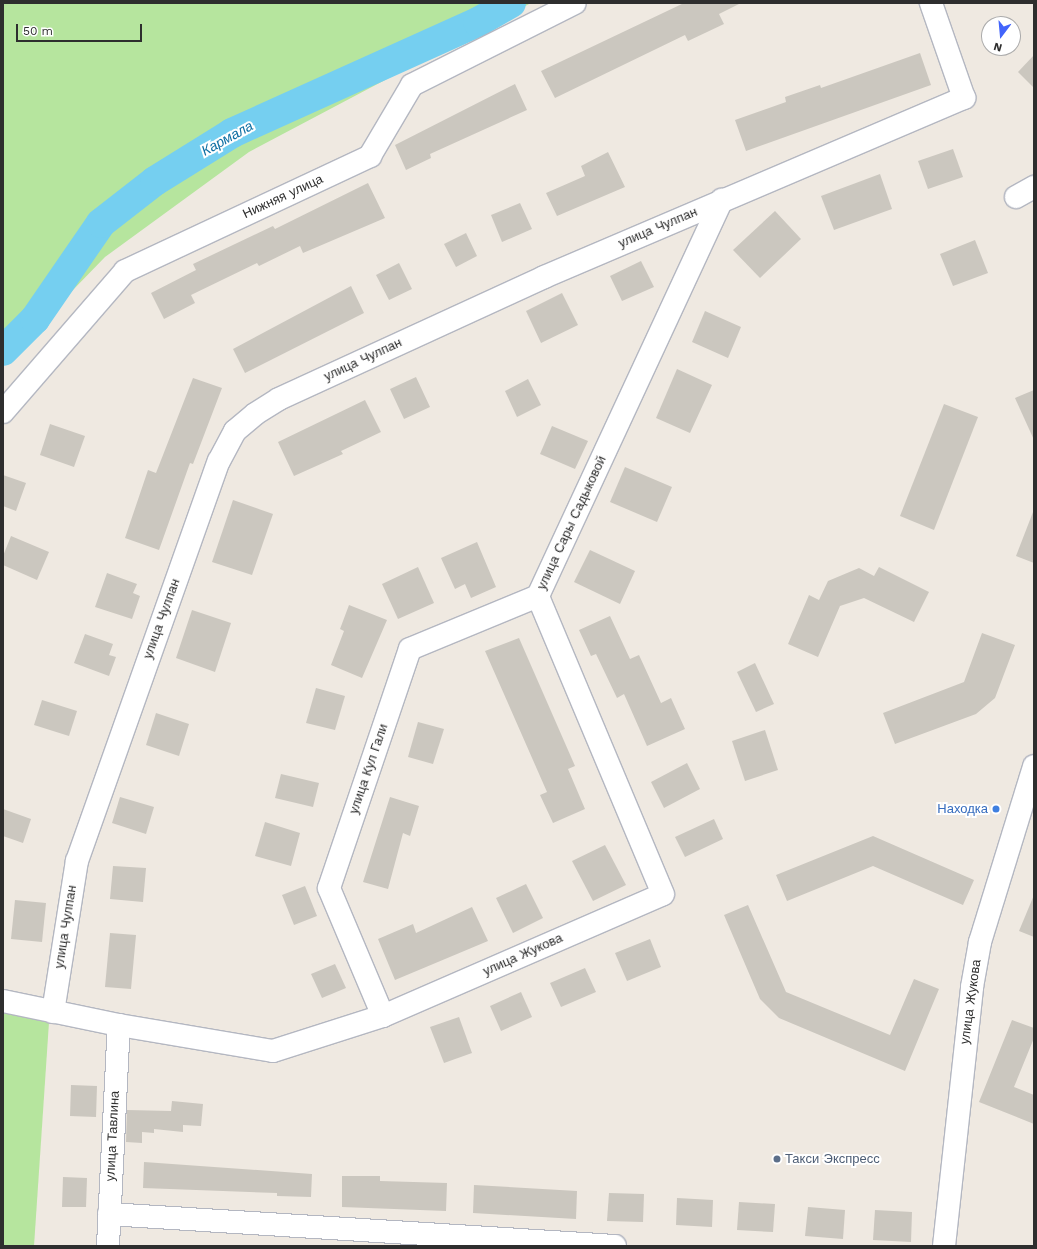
<!DOCTYPE html>
<meta charset="utf-8">
<style>
body{margin:0}
#map{position:relative;width:1037px;height:1249px;overflow:hidden;background:#efe9e1;font-family:"Work Sans",sans-serif}
div>[style]{position:absolute}
[style*='--x']{left:calc(var(--x)*1px);top:calc(var(--y)*1px);width:calc(var(--w)*1px);rotate:calc(var(--a)*1deg)}
.green>*{inset:0;background:#b6e59e}
.river>*{height:30px;margin:-15px;padding:0 15px;transform-origin:15px;border-radius:15px;background:#75cff0}
.building>*{inset:0;background:#cbc7bf}
.roads{filter:drop-shadow(1px 0 #b4b7c1) drop-shadow(-1px 0 #b4b7c1) drop-shadow(0 1px #b4b7c1) drop-shadow(0 -1px #b4b7c1)}
.minor>*{height:22px;margin:-11px;padding:0 11px;transform-origin:11px;border-radius:11px;background:#fff}
.dots>*{width:11px;height:11px;translate:-50% -50%;box-sizing:border-box;border:2px solid #fff;border-radius:50%}
span{translate:-50% -50%;white-space:nowrap;text-align:center;line-height:1.15;-webkit-text-stroke:4px #fff;paint-order:stroke}
.street-label{font-size:13px;color:#2e2e2e}
.shop-label{font-size:13px;color:#366cbe}
.right{translate:-100% -50%;text-align:right}
.service-label{font-size:13px;color:#4e5e75}
.left{translate:0 -50%;text-align:left}
.water-label{font-size:14px;color:#0d6fa3;font-style:italic}
.frame{position:absolute;inset:0;border:4px solid #2e2e2e;pointer-events:none}
.north{position:absolute;left:981px;top:16px;width:40px;height:40px;box-sizing:border-box;background:#fff;border:1px solid #ababab;border-radius:50%;rotate:196deg;font-size:11px;font-weight:700;line-height:16px;text-align:center;color:#2e2e2e}
.north::after{content:'';display:block;margin:auto;width:14px;height:18px;background:#4264fb;clip-path:polygon(50% 0,100% 100%,50% 72%,0 100%)}
.scale{position:absolute;left:16px;top:24px;width:126px;height:18px;box-sizing:border-box;border:2px solid #2e2e2e;border-top:0;padding-left:5px;font-size:12px;line-height:14px;white-space:nowrap;color:#2e2e2e;-webkit-text-stroke:3px #fff;paint-order:stroke}
</style>
<div id="map">
<div class="green">
<i style="clip-path:polygon(3px 3px,531px 3px,249px 152px,105px 257px,3px 362px)"></i>
<i style="clip-path:polygon(3px 1012px,49px 1022px,34px 1246px,3px 1246px)"></i>
</div>
<div class="river">
<i style="--x:3;--y:351;--w:45;--a:-45"></i>
<i style="--x:35;--y:319;--w:116;--a:-55.5"></i>
<i style="--x:101;--y:223;--w:68;--a:-37.9"></i>
<i style="--x:155;--y:181;--w:91;--a:-31.9"></i>
<i style="--x:232;--y:133;--w:270;--a:-24.3"></i>
<i style="--x:478;--y:22;--w:38;--a:-30"></i>
</div>
<div class="building">
<i style="clip-path:polygon(684px 3px,741px 3px,719px 14px,724px 24px,688px 41px,685px 35px,555px 98px,541px 71px)"></i>
<i style="clip-path:polygon(920px 53px,931px 85px,746px 151px,735px 120px,786px 102px,785px 97px,820px 85px,821px 88px)"></i>
<i style="clip-path:polygon(1034px 55px,1034px 88px,1018px 72px)"></i>
<i style="clip-path:polygon(515px 84px,527px 110px,430px 154px,431px 158px,406px 170px,395px 145px)"></i>
<i style="clip-path:polygon(953px 149px,963px 177px,928px 189px,918px 161px)"></i>
<i style="clip-path:polygon(608px 152px,625px 187px,557px 216px,546px 193px,585px 176px,581px 166px)"></i>
<i style="clip-path:polygon(880px 174px,892px 209px,834px 230px,821px 196px)"></i>
<i style="clip-path:polygon(368px 183px,385px 218px,303px 253px,300px 246px,259px 266px,257px 263px,191px 295px,195px 303px,164px 319px,151px 293px,196px 270px,193px 264px,273px 226px,275px 229px)"></i>
<i style="clip-path:polygon(520px 203px,532px 229px,502px 242px,491px 215px)"></i>
<i style="clip-path:polygon(775px 211px,801px 239px,760px 278px,733px 250px)"></i>
<i style="clip-path:polygon(466px 233px,477px 256px,456px 267px,444px 244px)"></i>
<i style="clip-path:polygon(975px 240px,988px 273px,953px 286px,940px 254px)"></i>
<i style="clip-path:polygon(641px 261px,654px 287px,622px 301px,610px 276px)"></i>
<i style="clip-path:polygon(399px 263px,412px 289px,389px 300px,376px 275px)"></i>
<i style="clip-path:polygon(351px 286px,364px 313px,245px 373px,233px 349px)"></i>
<i style="clip-path:polygon(562px 293px,578px 325px,541px 343px,526px 311px)"></i>
<i style="clip-path:polygon(705px 311px,741px 327px,728px 358px,692px 342px)"></i>
<i style="clip-path:polygon(677px 369px,712px 385px,690px 433px,656px 418px)"></i>
<i style="clip-path:polygon(416px 377px,430px 407px,404px 419px,390px 389px)"></i>
<i style="clip-path:polygon(193px 378px,222px 388px,193px 464px,190px 463px,159px 550px,125px 538px,148px 470px,156px 473px)"></i>
<i style="clip-path:polygon(528px 379px,541px 405px,517px 417px,505px 391px)"></i>
<i style="clip-path:polygon(1034px 390px,1034px 440px,1015px 398px)"></i>
<i style="clip-path:polygon(365px 400px,381px 432px,341px 451px,343px 454px,294px 476px,278px 442px)"></i>
<i style="clip-path:polygon(944px 404px,978px 417px,934px 530px,900px 516px)"></i>
<i style="clip-path:polygon(50px 424px,85px 436px,74px 467px,40px 455px)"></i>
<i style="clip-path:polygon(552px 426px,588px 441px,575px 469px,540px 454px)"></i>
<i style="clip-path:polygon(625px 467px,672px 487px,657px 522px,610px 502px)"></i>
<i style="clip-path:polygon(3px 475px,26px 483px,16px 511px,3px 506px)"></i>
<i style="clip-path:polygon(233px 500px,273px 514px,252px 575px,212px 562px)"></i>
<i style="clip-path:polygon(1033px 512px,1034px 512px,1034px 563px,1016px 556px)"></i>
<i style="clip-path:polygon(11px 536px,49px 552px,37px 580px,3px 565px,3px 556px)"></i>
<i style="clip-path:polygon(477px 542px,496px 587px,471px 598px,465px 584px,455px 589px,441px 558px)"></i>
<i style="clip-path:polygon(590px 550px,635px 571px,620px 604px,574px 582px)"></i>
<i style="clip-path:polygon(418px 567px,434px 603px,398px 619px,382px 584px)"></i>
<i style="clip-path:polygon(879px 567px,929px 592px,914px 622px,864px 598px,840px 606px,818px 657px,788px 644px,809px 595px,819px 600px,828px 581px,859px 568px,874px 576px)"></i>
<i style="clip-path:polygon(107px 573px,137px 584px,133px 593px,140px 596px,132px 619px,95px 607px)"></i>
<i style="clip-path:polygon(349px 605px,387px 620px,362px 678px,331px 665px,344px 631px,340px 629px)"></i>
<i style="clip-path:polygon(192px 610px,231px 623px,215px 672px,176px 658px)"></i>
<i style="clip-path:polygon(610px 616px,630px 659px,639px 655px,661px 703px,671px 698px,685px 729px,647px 746px,624px 694px,617px 698px,596px 654px,591px 656px,579px 630px)"></i>
<i style="clip-path:polygon(982px 633px,1015px 645px,995px 698px,976px 714px,895px 744px,883px 713px,964px 682px)"></i>
<i style="clip-path:polygon(85px 634px,113px 644px,109px 655px,116px 657px,109px 676px,74px 663px)"></i>
<i style="clip-path:polygon(519px 638px,575px 766px,568px 769px,585px 809px,553px 823px,540px 795px,547px 792px,485px 651px)"></i>
<i style="clip-path:polygon(755px 663px,774px 704px,756px 712px,737px 672px)"></i>
<i style="clip-path:polygon(316px 688px,345px 696px,335px 730px,306px 723px)"></i>
<i style="clip-path:polygon(42px 700px,77px 711px,69px 736px,34px 725px)"></i>
<i style="clip-path:polygon(156px 713px,189px 724px,179px 756px,146px 745px)"></i>
<i style="clip-path:polygon(418px 722px,444px 729px,433px 764px,408px 757px)"></i>
<i style="clip-path:polygon(765px 730px,778px 770px,745px 781px,732px 741px)"></i>
<i style="clip-path:polygon(687px 763px,700px 789px,664px 808px,651px 782px)"></i>
<i style="clip-path:polygon(281px 774px,319px 783px,313px 807px,275px 798px)"></i>
<i style="clip-path:polygon(120px 797px,154px 807px,146px 834px,112px 823px)"></i>
<i style="clip-path:polygon(390px 797px,419px 806px,410px 836px,403px 833px,388px 889px,363px 882px)"></i>
<i style="clip-path:polygon(3px 809px,31px 819px,23px 843px,3px 836px)"></i>
<i style="clip-path:polygon(714px 819px,723px 839px,685px 857px,675px 837px)"></i>
<i style="clip-path:polygon(265px 822px,300px 833px,291px 866px,255px 856px)"></i>
<i style="clip-path:polygon(873px 836px,974px 880px,963px 905px,873px 866px,787px 901px,776px 875px)"></i>
<i style="clip-path:polygon(605px 845px,626px 885px,593px 901px,572px 861px)"></i>
<i style="clip-path:polygon(113px 866px,146px 868px,143px 902px,110px 899px)"></i>
<i style="clip-path:polygon(526px 884px,543px 918px,513px 933px,496px 898px)"></i>
<i style="clip-path:polygon(305px 886px,317px 916px,294px 925px,282px 895px)"></i>
<i style="clip-path:polygon(1034px 895px,1034px 937px,1019px 931px)"></i>
<i style="clip-path:polygon(15px 900px,46px 903px,42px 942px,11px 939px)"></i>
<i style="clip-path:polygon(748px 905px,786px 992px,890px 1035px,914px 979px,939px 989px,905px 1071px,779px 1018px,760px 999px,724px 915px)"></i>
<i style="clip-path:polygon(472px 907px,488px 941px,395px 980px,378px 939px,413px 924px,416px 933px)"></i>
<i style="clip-path:polygon(110px 933px,136px 935px,131px 989px,105px 987px)"></i>
<i style="clip-path:polygon(650px 939px,661px 967px,627px 981px,615px 953px)"></i>
<i style="clip-path:polygon(335px 964px,346px 988px,322px 998px,311px 974px)"></i>
<i style="clip-path:polygon(585px 968px,596px 992px,561px 1007px,550px 983px)"></i>
<i style="clip-path:polygon(521px 992px,532px 1017px,501px 1031px,490px 1006px)"></i>
<i style="clip-path:polygon(459px 1017px,472px 1053px,444px 1063px,430px 1027px)"></i>
<i style="clip-path:polygon(1012px 1020px,1034px 1028px,1034px 1038px,1014px 1087px,1034px 1095px,1034px 1124px,979px 1102px)"></i>
<i style="clip-path:polygon(71px 1085px,97px 1086px,96px 1117px,70px 1116px)"></i>
<i style="clip-path:polygon(172px 1101px,203px 1104px,201px 1126px,183px 1125px,183px 1132px,154px 1129px,154px 1133px,142px 1132px,142px 1143px,126px 1142px,127px 1110px,171px 1111px)"></i>
<i style="clip-path:polygon(144px 1162px,312px 1174px,311px 1197px,277px 1196px,277px 1193px,143px 1188px)"></i>
<i style="clip-path:polygon(342px 1176px,380px 1176px,380px 1181px,447px 1183px,446px 1211px,342px 1207px)"></i>
<i style="clip-path:polygon(63px 1177px,87px 1178px,86px 1207px,62px 1207px)"></i>
<i style="clip-path:polygon(474px 1185px,577px 1191px,576px 1219px,473px 1213px)"></i>
<i style="clip-path:polygon(609px 1193px,644px 1194px,643px 1222px,607px 1221px)"></i>
<i style="clip-path:polygon(677px 1198px,713px 1200px,712px 1227px,676px 1225px)"></i>
<i style="clip-path:polygon(739px 1202px,775px 1204px,773px 1232px,737px 1230px)"></i>
<i style="clip-path:polygon(808px 1207px,845px 1210px,843px 1239px,805px 1236px)"></i>
<i style="clip-path:polygon(875px 1210px,912px 1212px,911px 1242px,873px 1240px)"></i>
</div>
<div class="roads">
<div class="minor">
<i style="--x:1016;--y:197;--w:21;--a:-29"></i>
<i style="--x:3;--y:412;--w:186;--a:-49.1"></i>
<i style="--x:125;--y:271;--w:271;--a:-25.1"></i>
<i style="--x:370;--y:156;--w:82;--a:-59.4"></i>
<i style="--x:412;--y:85;--w:182;--a:-26.7"></i>
<i style="--x:3;--y:1001;--w:118;--a:11.7"></i>
<i style="--x:119;--y:1025;--w:156;--a:9.6"></i>
<i style="--x:273;--y:1051;--w:115;--a:-17.7"></i>
<i style="--x:383;--y:1016;--w:305;--a:-23.5"></i>
<i style="--x:663;--y:894;--w:323;--a:-112.8"></i>
<i style="--x:538;--y:596;--w:437;--a:-65.1"></i>
<i style="--x:53;--y:1012;--w:153;--a:-81"></i>
<i style="--x:77;--y:861;--w:424;--a:-70.5"></i>
<i style="--x:219;--y:461;--w:34;--a:-62"></i>
<i style="--x:235;--y:431;--w:26;--a:-40"></i>
<i style="--x:255;--y:414;--w:28;--a:-32"></i>
<i style="--x:279;--y:399;--w:292;--a:-24.7"></i>
<i style="--x:544;--y:277;--w:457;--a:-23.1"></i>
<i style="--x:964;--y:98;--w:101;--a:-109.2"></i>
<i style="--x:383;--y:1016;--w:139;--a:-112.9"></i>
<i style="--x:329;--y:888;--w:252;--a:-71.3"></i>
<i style="--x:410;--y:649;--w:139;--a:-22.5"></i>
<i style="--x:109;--y:1214;--w:507;--a:3.62"></i>
<i style="--x:108;--y:1246;--w:221;--a:-87.2"></i>
<i style="--x:944;--y:1246;--w:261;--a:-83.8"></i>
<i style="--x:972;--y:987;--w:46;--a:-79.9"></i>
<i style="--x:980;--y:942;--w:184;--a:-72.9"></i>
</div>
</div>
<div class="dots">
<i style="left:996px;top:809px;background:#3f7fe0"></i>
<i style="left:777px;top:1159px;background:#5c6f8a"></i>
</div>
<div class="street-label">
<span style="left:283px;top:197px;rotate:-25deg">Нижняя улица</span>
<span style="left:658px;top:228px;rotate:-23deg">улица Чулпан</span>
<span style="left:363px;top:360px;rotate:-25deg">улица Чулпан</span>
<span style="left:572px;top:523px;rotate:-65deg">улица Сары Садыковой</span>
<span style="left:162px;top:619px;rotate:-70deg">улица Чулпан</span>
<span style="left:369px;top:769px;rotate:-71deg">улица Кул Гали</span>
<span style="left:66px;top:927px;rotate:-81deg">улица Чулпан</span>
<span style="left:523px;top:955px;rotate:-24deg">улица Жукова</span>
<span style="left:971px;top:1002px;rotate:-82deg">улица Жукова</span>
<span style="left:113px;top:1136px;rotate:-87deg">улица Тавлина</span>
</div>
<div class="shop-label">
<span class="right" style="left:988px;top:809px">Находка</span>
</div>
<div class="service-label">
<span class="left" style="left:785px;top:1159px">Такси Экспресс</span>
</div>
<div class="water-label">
<span style="left:227px;top:138px;rotate:-29deg">Кармала</span>
</div>
<div class="frame"></div>
<div class="north">N</div>
<div class="scale">50 m</div>
</div>
